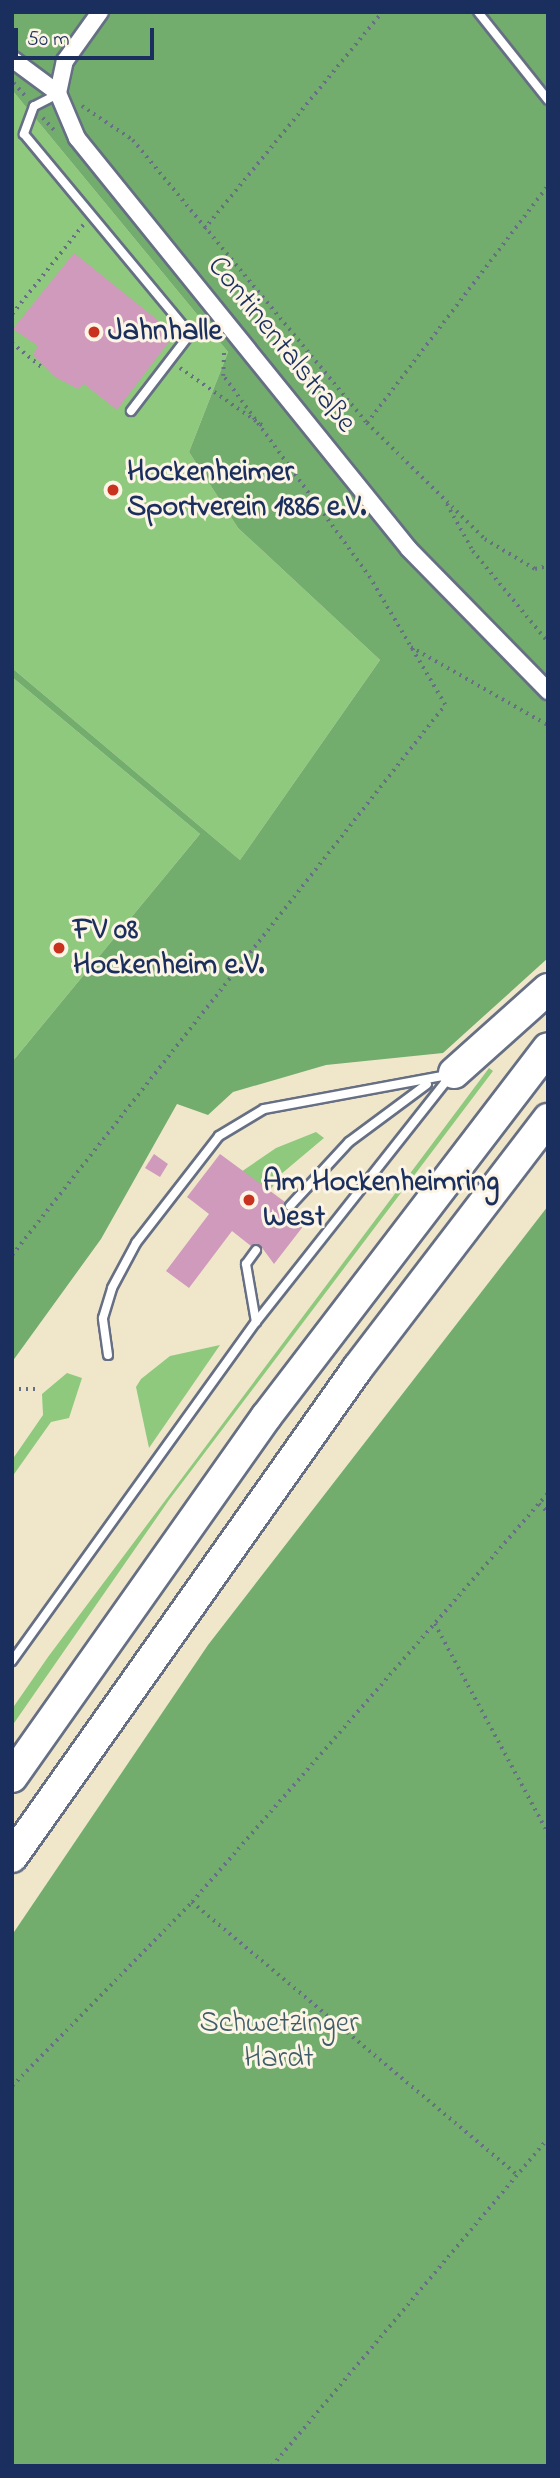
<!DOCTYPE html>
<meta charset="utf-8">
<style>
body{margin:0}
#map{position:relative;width:560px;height:2478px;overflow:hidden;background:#f0e7cb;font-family:"Indie Flower",sans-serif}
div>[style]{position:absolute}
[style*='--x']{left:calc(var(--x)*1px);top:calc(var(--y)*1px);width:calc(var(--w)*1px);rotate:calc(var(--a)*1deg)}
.green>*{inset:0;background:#8ec97e}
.forest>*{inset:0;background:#72ad6d}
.building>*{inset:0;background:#cf9abb}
.path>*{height:3.5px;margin-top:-1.75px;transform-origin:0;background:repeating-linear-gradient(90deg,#666f84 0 2px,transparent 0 7px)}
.roads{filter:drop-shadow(2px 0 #666f84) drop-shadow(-2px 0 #666f84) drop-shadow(0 2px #666f84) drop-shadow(0 -2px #666f84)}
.service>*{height:8px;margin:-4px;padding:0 4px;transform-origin:4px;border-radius:4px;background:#fff}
.minor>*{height:16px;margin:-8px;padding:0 8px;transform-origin:8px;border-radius:8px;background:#fff}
.motorway>*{height:30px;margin:-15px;padding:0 15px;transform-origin:15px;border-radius:15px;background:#fff}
.dots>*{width:19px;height:19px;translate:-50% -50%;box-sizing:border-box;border:4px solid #fcf5e5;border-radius:50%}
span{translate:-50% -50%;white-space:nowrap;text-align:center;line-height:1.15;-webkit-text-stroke:6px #fcf5e5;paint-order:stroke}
.poi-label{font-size:30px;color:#1b2f5e;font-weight:700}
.left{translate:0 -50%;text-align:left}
.street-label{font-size:30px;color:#1b2f5e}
.park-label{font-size:30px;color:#3e5d68}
.frame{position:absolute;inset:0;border:14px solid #1b2f5e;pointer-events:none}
.scale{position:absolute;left:14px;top:28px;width:140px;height:32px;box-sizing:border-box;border:4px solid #1b2f5e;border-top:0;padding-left:9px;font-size:21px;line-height:24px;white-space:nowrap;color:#1b2f5e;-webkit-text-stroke:5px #fcf5e5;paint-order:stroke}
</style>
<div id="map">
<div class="green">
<i style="clip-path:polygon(12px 90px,228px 352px,189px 452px,238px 528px,380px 660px,240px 860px,12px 668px)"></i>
<i style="clip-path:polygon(12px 677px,200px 834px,12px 1062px)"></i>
<i style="clip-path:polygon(489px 1068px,493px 1071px,169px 1500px,12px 1726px,12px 1709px,48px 1657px)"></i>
<i style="clip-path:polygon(316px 1132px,324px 1138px,280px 1175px,266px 1197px,238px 1174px,276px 1148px)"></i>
<i style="clip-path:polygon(220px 1345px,149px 1448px,136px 1387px,141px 1379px,170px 1356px)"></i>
<i style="clip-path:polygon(67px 1373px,82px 1378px,69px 1418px,51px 1422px,12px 1477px,12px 1460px,43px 1415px,42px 1394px)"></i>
</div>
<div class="forest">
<i style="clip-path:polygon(12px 12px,548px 12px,548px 958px,443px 1053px,326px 1065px,233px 1092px,208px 1115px,177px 1104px,101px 1239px,12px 1362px,12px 1062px,200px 834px,12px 677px,12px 668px,240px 860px,380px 660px,238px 528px,189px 452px,228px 352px,12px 90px)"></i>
<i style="clip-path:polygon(548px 1206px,548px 2466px,12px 2466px,12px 1935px,208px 1645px)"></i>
</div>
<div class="building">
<i style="clip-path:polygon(74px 253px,175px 334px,117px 410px,84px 384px,78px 389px,55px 377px,33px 355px,38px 346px,13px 329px)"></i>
<i style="clip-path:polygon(154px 1154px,168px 1164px,160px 1177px,145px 1168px)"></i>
<i style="clip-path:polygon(220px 1154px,285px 1202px,286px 1211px,308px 1220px,274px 1264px,260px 1245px,251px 1246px,232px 1231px,189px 1288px,166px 1271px,209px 1214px,187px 1197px)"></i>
</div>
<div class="path">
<i style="--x:14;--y:83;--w:20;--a:49"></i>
<i style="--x:82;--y:106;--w:61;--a:33.7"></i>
<i style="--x:133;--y:140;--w:367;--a:50.4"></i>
<i style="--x:367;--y:423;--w:165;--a:44.5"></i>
<i style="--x:485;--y:539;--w:58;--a:31"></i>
<i style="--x:535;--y:569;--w:13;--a:-13"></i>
<i style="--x:43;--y:118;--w:16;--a:47"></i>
<i style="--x:204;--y:229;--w:281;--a:-50.6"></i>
<i style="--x:12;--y:314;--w:114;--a:-51.4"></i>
<i style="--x:12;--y:343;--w:40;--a:39"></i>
<i style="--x:180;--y:368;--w:101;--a:34.9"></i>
<i style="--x:367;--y:423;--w:299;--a:-52.7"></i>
<i style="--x:447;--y:504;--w:54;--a:61"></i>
<i style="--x:473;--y:551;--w:118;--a:50.5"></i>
<i style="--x:411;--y:647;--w:158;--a:29.7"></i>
<i style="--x:12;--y:1255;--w:700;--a:-51.79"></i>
<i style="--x:445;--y:705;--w:147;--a:-120.6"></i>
<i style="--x:370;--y:578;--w:250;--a:-126"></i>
<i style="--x:223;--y:376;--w:27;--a:-88"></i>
<i style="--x:12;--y:1389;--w:23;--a:0"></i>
<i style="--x:539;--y:1504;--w:12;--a:42"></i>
<i style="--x:435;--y:1624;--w:238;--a:61.6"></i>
<i style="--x:192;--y:1902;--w:424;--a:40"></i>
<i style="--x:12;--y:2086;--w:257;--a:-45.6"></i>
<i style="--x:192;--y:1902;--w:542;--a:-48.96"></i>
<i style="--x:272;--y:2466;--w:429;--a:-49.9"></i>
</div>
<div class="roads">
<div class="service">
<i style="--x:478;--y:12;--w:112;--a:51.5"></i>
<i style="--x:58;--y:94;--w:27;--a:153"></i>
<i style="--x:34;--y:106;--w:30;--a:110"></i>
<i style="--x:24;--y:134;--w:260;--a:50.3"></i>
<i style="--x:190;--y:334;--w:97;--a:127.5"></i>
<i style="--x:290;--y:1206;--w:87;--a:-47.3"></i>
<i style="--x:349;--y:1142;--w:97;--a:-36.6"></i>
<i style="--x:256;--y:1322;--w:59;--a:-99.8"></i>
<i style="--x:246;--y:1264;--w:17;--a:-54"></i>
<i style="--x:108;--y:1355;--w:37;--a:-98"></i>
<i style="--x:103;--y:1318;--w:31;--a:-73"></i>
<i style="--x:112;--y:1288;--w:51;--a:-61.9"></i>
<i style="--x:136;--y:1243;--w:135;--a:-52.2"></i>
<i style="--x:219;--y:1136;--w:52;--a:-31"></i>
<i style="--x:264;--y:1109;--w:187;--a:-10.5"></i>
<i style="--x:12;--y:1661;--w:418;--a:-54.3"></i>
<i style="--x:256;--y:1322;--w:311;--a:-51.7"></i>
</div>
<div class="minor">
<i style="--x:12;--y:59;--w:57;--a:36.5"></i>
<i style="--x:58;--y:93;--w:49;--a:67.1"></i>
<i style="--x:77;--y:138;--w:528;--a:51.07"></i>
<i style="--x:409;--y:549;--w:199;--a:45.6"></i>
<i style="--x:58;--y:93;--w:33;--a:-78"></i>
<i style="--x:65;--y:61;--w:60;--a:-54.5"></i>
</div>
<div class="motorway">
<i style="--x:454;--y:1073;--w:126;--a:-41.8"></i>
<i style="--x:12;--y:1777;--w:441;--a:-54.8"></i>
<i style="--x:266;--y:1417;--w:464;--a:-52.6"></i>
<i style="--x:12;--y:1857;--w:598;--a:-54.74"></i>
<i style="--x:357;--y:1369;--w:315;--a:-52.6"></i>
</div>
</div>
<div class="dots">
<i style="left:94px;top:332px;background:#c8321e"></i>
<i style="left:113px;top:490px;background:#c8321e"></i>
<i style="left:59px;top:948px;background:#c8321e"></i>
<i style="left:249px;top:1200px;background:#c8321e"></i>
</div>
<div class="poi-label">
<span class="left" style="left:108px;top:332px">Jahnhalle</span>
<span class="left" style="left:127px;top:490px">Hockenheimer<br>Sportverein 1886 e.V.</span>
<span class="left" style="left:73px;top:948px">FV 08<br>Hockenheim e.V.</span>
<span class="left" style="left:263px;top:1200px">Am Hockenheimring<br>West</span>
</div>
<div class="street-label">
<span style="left:281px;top:345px;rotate:51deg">Continentalstraße</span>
</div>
<div class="park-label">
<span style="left:279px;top:2041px">Schwetzinger<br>Hardt</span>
</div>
<div class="frame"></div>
<div class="scale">50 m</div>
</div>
